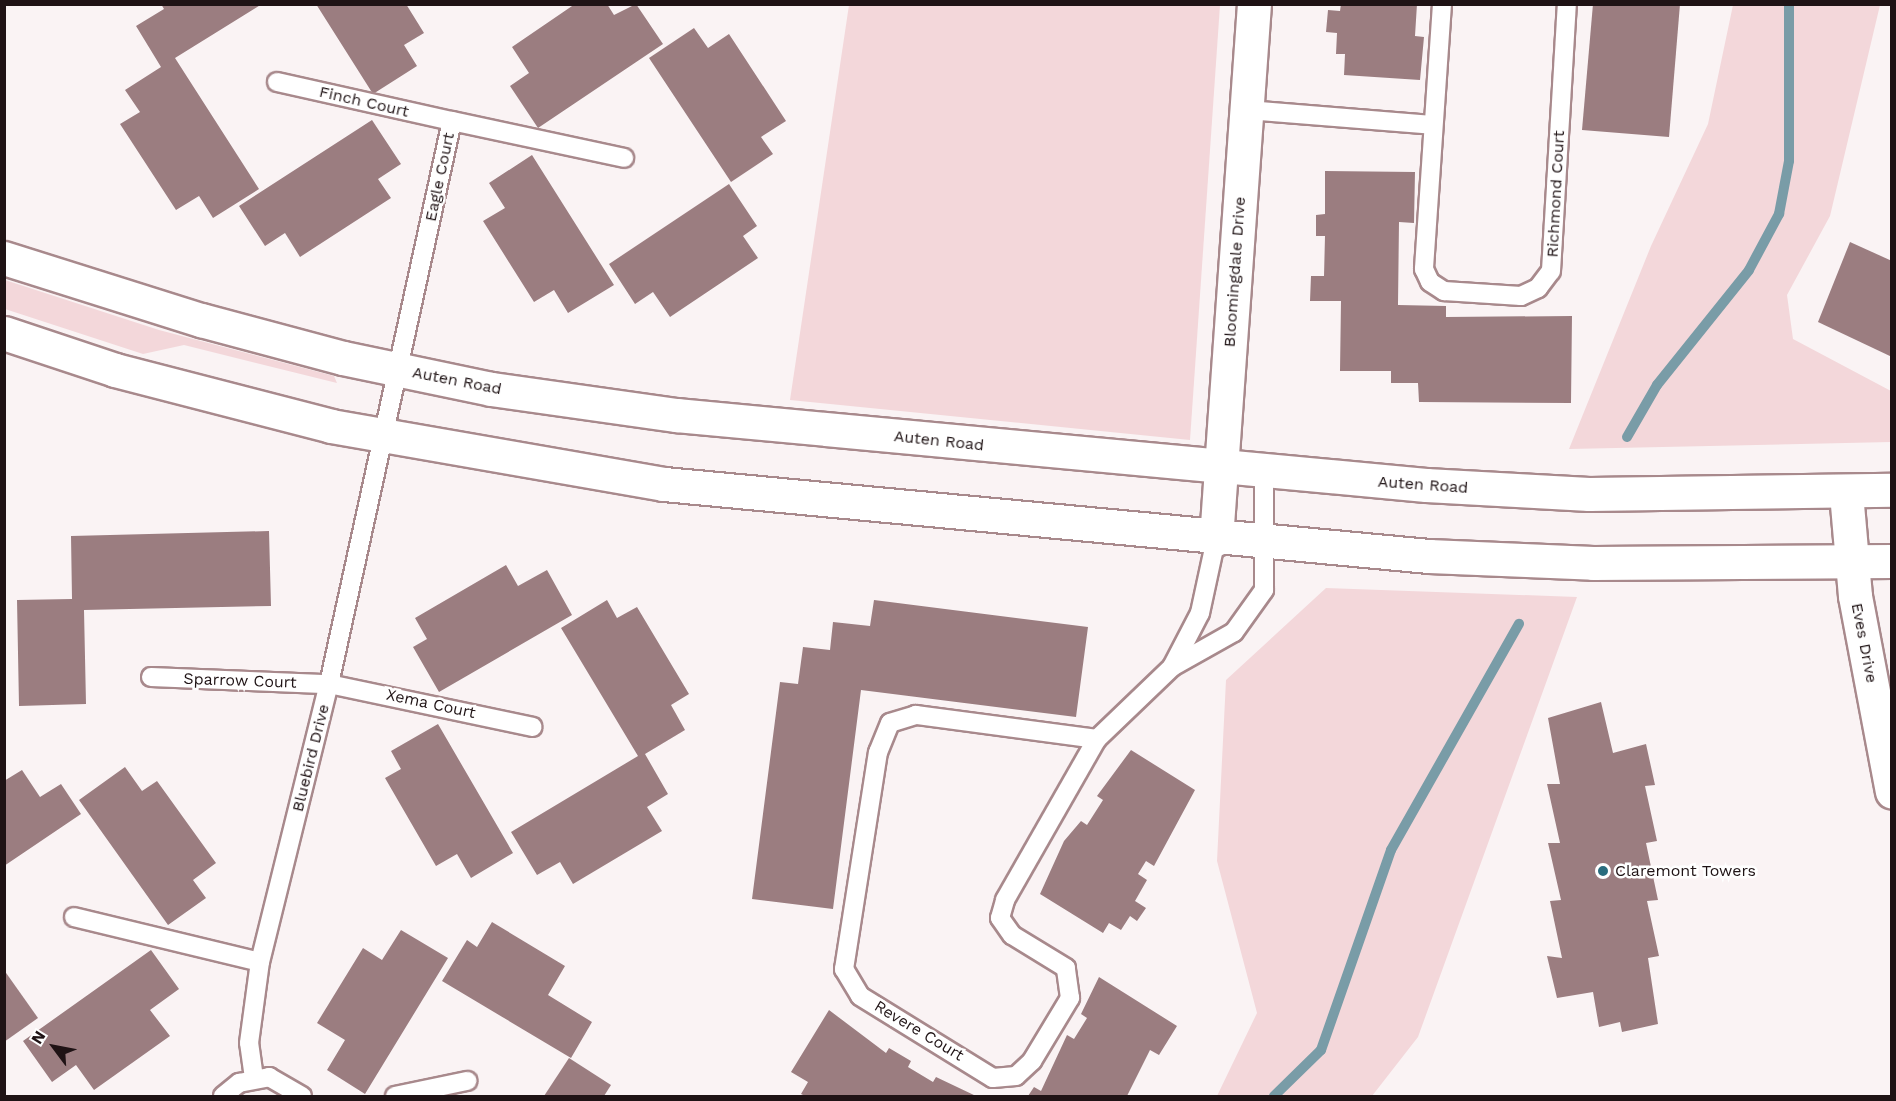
<!DOCTYPE html>
<style>
body{margin:0}
#map{position:relative;width:1896px;height:1101px;overflow:hidden;background:#faf3f4;font-family:"Work Sans",sans-serif}
div>[style]{position:absolute}
[style*='--x']{left:calc(var(--x)*1px);top:calc(var(--y)*1px);width:calc(var(--w)*1px);rotate:calc(var(--a)*1deg)}
.green>*{inset:0;background:#f3d7da}
.stream>*{height:10px;margin:-5px;padding:0 5px;transform-origin:5px;border-radius:5px;background:#799ca7}
.building>*{inset:0;background:#9b7d80}
.roads{filter:drop-shadow(2px 0 #a8898c) drop-shadow(-2px 0 #a8898c) drop-shadow(0 2px #a8898c) drop-shadow(0 -2px #a8898c)}
.service>*{height:18px;margin:-9px;padding:0 9px;transform-origin:9px;border-radius:9px;background:#fff}
.minor>*{height:33px;margin:-16.5px;padding:0 16.5px;transform-origin:16.5px;border-radius:16.5px;background:#fff}
.tertiary>*{height:33px;margin:-16.5px;padding:0 16.5px;transform-origin:16.5px;border-radius:16.5px;background:#fff}
.dots>*{width:16px;height:16px;translate:-50% -50%;box-sizing:border-box;border:3px solid #fff;border-radius:50%}
span{translate:-50% -50%;white-space:nowrap;text-align:center;line-height:1.15;-webkit-text-stroke:5px #fff;paint-order:stroke}
.street-label{font-size:16px;color:#1f1315}
.poi-label{font-size:16px;color:#1f1315}
.left{translate:0 -50%;text-align:left}
.frame{position:absolute;inset:0;border:6px solid #1f1315;pointer-events:none}
.north{position:absolute;left:24px;top:1017px;width:60px;height:60px;-webkit-text-stroke:4px #fff;paint-order:stroke;rotate:302deg;font-size:16px;font-weight:700;line-height:24px;text-align:center;color:#1f1315}
.north::after{content:'';display:block;margin:auto;width:21px;height:27px;background:#1f1315;clip-path:polygon(50% 0,100% 100%,50% 72%,0 100%)}
</style>
<div id="map">
<div class="green">
<i style="clip-path:polygon(849px 5px,1220px 5px,1190px 440px,790px 400px)"></i>
<i style="clip-path:polygon(1733px 5px,1880px 5px,1830px 216px,1787px 295px,1793px 339px,1891px 391px,1891px 442px,1569px 449px,1651px 246px,1708px 124px)"></i>
<i style="clip-path:polygon(5px 280px,159px 330px,334px 376px,337px 383px,184px 345px,143px 354px,5px 309px)"></i>
<i style="clip-path:polygon(1326px 588px,1577px 597px,1418px 1037px,1372px 1096px,1217px 1096px,1257px 1013px,1217px 861px,1226px 680px)"></i>
</div>
<div class="stream">
<i style="--x:1627;--y:437;--w:60;--a:-60"></i>
<i style="--x:1657;--y:385;--w:147;--a:-51.3"></i>
<i style="--x:1749;--y:270;--w:64;--a:-61.8"></i>
<i style="--x:1779;--y:214;--w:54;--a:-79.3"></i>
<i style="--x:1789;--y:161;--w:157;--a:-90"></i>
<i style="--x:1274;--y:1096;--w:66;--a:-44.4"></i>
<i style="--x:1321;--y:1050;--w:212;--a:-70.7"></i>
<i style="--x:1391;--y:850;--w:260;--a:-60.5"></i>
</div>
<div class="building">
<i style="clip-path:polygon(161px 4px,262px 4px,175px 58px,259px 189px,213px 218px,199px 196px,176px 210px,120px 124px,140px 112px,125px 90px,161px 67px,136px 26px,164px 9px)"></i>
<i style="clip-path:polygon(316px 4px,406px 4px,424px 33px,404px 45px,417px 66px,373px 94px)"></i>
<i style="clip-path:polygon(575px 4px,607px 4px,614px 15px,636px 4px,663px 44px,538px 128px,510px 86px,529px 73px,512px 47px)"></i>
<i style="clip-path:polygon(1341px 4px,1417px 4px,1415px 36px,1424px 37px,1420px 80px,1344px 75px,1345px 54px,1336px 54px,1337px 33px,1326px 32px,1328px 10px,1340px 11px)"></i>
<i style="clip-path:polygon(1593px 4px,1680px 4px,1669px 137px,1582px 130px)"></i>
<i style="clip-path:polygon(694px 28px,708px 48px,729px 34px,786px 121px,761px 137px,773px 154px,731px 182px,649px 58px)"></i>
<i style="clip-path:polygon(372px 120px,401px 164px,378px 179px,391px 198px,300px 257px,285px 233px,265px 246px,239px 206px)"></i>
<i style="clip-path:polygon(532px 155px,614px 285px,568px 313px,554px 290px,534px 302px,483px 221px,505px 208px,489px 183px)"></i>
<i style="clip-path:polygon(1325px 171px,1415px 172px,1414px 223px,1399px 222px,1398px 305px,1446px 306px,1446px 317px,1572px 316px,1571px 403px,1419px 402px,1418px 383px,1391px 383px,1391px 371px,1340px 371px,1341px 301px,1310px 301px,1311px 276px,1324px 276px,1325px 236px,1316px 236px,1316px 215px,1325px 214px)"></i>
<i style="clip-path:polygon(729px 184px,757px 226px,743px 236px,758px 258px,670px 317px,653px 292px,635px 304px,609px 264px)"></i>
<i style="clip-path:polygon(1850px 242px,1892px 261px,1892px 357px,1818px 322px)"></i>
<i style="clip-path:polygon(269px 531px,271px 606px,84px 610px,86px 704px,19px 706px,17px 600px,72px 599px,71px 536px)"></i>
<i style="clip-path:polygon(506px 565px,518px 586px,547px 570px,572px 615px,439px 692px,413px 647px,427px 639px,415px 618px)"></i>
<i style="clip-path:polygon(607px 600px,617px 618px,637px 607px,689px 694px,671px 705px,685px 730px,645px 754px,668px 794px,647px 807px,662px 831px,573px 884px,560px 862px,537px 875px,511px 832px,638px 756px,561px 628px)"></i>
<i style="clip-path:polygon(874px 600px,1088px 627px,1076px 717px,861px 690px,833px 909px,752px 899px,780px 682px,798px 684px,803px 647px,830px 650px,833px 622px,870px 626px)"></i>
<i style="clip-path:polygon(1601px 702px,1613px 753px,1646px 744px,1655px 785px,1645px 786px,1657px 841px,1646px 843px,1658px 900px,1647px 901px,1659px 956px,1648px 958px,1658px 1024px,1622px 1032px,1620px 1022px,1599px 1027px,1593px 992px,1557px 998px,1547px 956px,1562px 958px,1550px 901px,1561px 900px,1548px 843px,1560px 843px,1547px 784px,1560px 784px,1548px 718px)"></i>
<i style="clip-path:polygon(438px 724px,513px 853px,471px 878px,457px 854px,436px 866px,385px 778px,401px 769px,391px 751px)"></i>
<i style="clip-path:polygon(1131px 750px,1195px 790px,1154px 866px,1146px 861px,1138px 874px,1147px 880px,1135px 901px,1146px 908px,1137px 921px,1130px 916px,1121px 930px,1109px 923px,1103px 933px,1040px 894px,1064px 841px,1081px 821px,1087px 825px,1103px 800px,1097px 796px)"></i>
<i style="clip-path:polygon(125px 767px,142px 791px,157px 781px,216px 863px,193px 880px,206px 898px,168px 925px,79px 800px)"></i>
<i style="clip-path:polygon(22px 770px,40px 797px,61px 784px,81px 814px,4px 866px,4px 781px)"></i>
<i style="clip-path:polygon(492px 922px,565px 966px,548px 995px,592px 1022px,571px 1058px,442px 981px,467px 940px,477px 947px)"></i>
<i style="clip-path:polygon(401px 930px,448px 958px,365px 1094px,327px 1070px,345px 1040px,317px 1023px,363px 948px,382px 960px)"></i>
<i style="clip-path:polygon(151px 950px,179px 989px,150px 1010px,170px 1036px,94px 1090px,76px 1065px,52px 1082px,23px 1041px)"></i>
<i style="clip-path:polygon(4px 970px,38px 1018px,4px 1042px)"></i>
<i style="clip-path:polygon(1099px 977px,1177px 1026px,1159px 1055px,1150px 1050px,1127px 1096px,1028px 1096px,1034px 1087px,1041px 1091px,1067px 1035px,1074px 1039px,1087px 1018px,1081px 1014px)"></i>
<i style="clip-path:polygon(829px 1010px,886px 1053px,889px 1048px,911px 1061px,908px 1067px,933px 1082px,936px 1077px,976px 1096px,805px 1096px,801px 1094px,808px 1082px,791px 1072px)"></i>
<i style="clip-path:polygon(569px 1058px,611px 1085px,604px 1096px,544px 1096px)"></i>
</div>
<div class="roads">
<div class="service">
<i style="--x:1442;--y:4;--w:266;--a:93.9"></i>
<i style="--x:1424;--y:269;--w:14;--a:65"></i>
<i style="--x:1430;--y:282;--w:17;--a:33"></i>
<i style="--x:1444;--y:291;--w:77;--a:3.7"></i>
<i style="--x:1521;--y:296;--w:19;--a:-25"></i>
<i style="--x:1538;--y:288;--w:21;--a:-53"></i>
<i style="--x:1551;--y:271;--w:267;--a:-86.6"></i>
<i style="--x:277;--y:82;--w:179;--a:12.6"></i>
<i style="--x:1247;--y:110;--w:186;--a:4.6"></i>
<i style="--x:1172;--y:667;--w:61;--a:-62.6"></i>
<i style="--x:1200;--y:613;--w:76;--a:-77.8"></i>
<i style="--x:151;--y:677;--w:178;--a:2.3"></i>
<i style="--x:329;--y:684;--w:208;--a:11.9"></i>
<i style="--x:1097;--y:739;--w:183;--a:-172.4"></i>
<i style="--x:916;--y:715;--w:27;--a:163"></i>
<i style="--x:890;--y:723;--w:31;--a:112"></i>
<i style="--x:878;--y:752;--w:220;--a:98.9"></i>
<i style="--x:844;--y:969;--w:31;--a:59"></i>
<i style="--x:860;--y:996;--w:156;--a:31.7"></i>
<i style="--x:993;--y:1078;--w:23;--a:-5"></i>
<i style="--x:1016;--y:1076;--w:22;--a:-43"></i>
<i style="--x:1032;--y:1061;--w:74;--a:-58.9"></i>
<i style="--x:1070;--y:998;--w:30;--a:-98"></i>
<i style="--x:1066;--y:968;--w:63;--a:-148.6"></i>
<i style="--x:1012;--y:935;--w:21;--a:-125"></i>
<i style="--x:1000;--y:918;--w:19;--a:-74"></i>
<i style="--x:1005;--y:900;--w:185;--a:-60.3"></i>
<i style="--x:1097;--y:739;--w:104;--a:-43.8"></i>
<i style="--x:1172;--y:667;--w:71;--a:-29.4"></i>
<i style="--x:1234;--y:632;--w:52;--a:-54.5"></i>
<i style="--x:1264;--y:590;--w:117;--a:-90"></i>
<i style="--x:74;--y:917;--w:191;--a:13.6"></i>
<i style="--x:254;--y:1078;--w:35;--a:-98"></i>
<i style="--x:249;--y:1043;--w:82;--a:-82.3"></i>
<i style="--x:260;--y:962;--w:286;--a:-76.1"></i>
<i style="--x:329;--y:684;--w:576;--a:-77.68"></i>
<i style="--x:452;--y:121;--w:176;--a:12.1"></i>
<i style="--x:223;--y:1096;--w:21;--a:-39"></i>
<i style="--x:239;--y:1083;--w:31;--a:-11"></i>
<i style="--x:269;--y:1077;--w:38;--a:30"></i>
<i style="--x:395;--y:1096;--w:74;--a:-11.8"></i>
</div>
<div class="minor">
<i style="--x:1846;--y:493;--w:103;--a:85"></i>
<i style="--x:1855;--y:596;--w:199;--a:79.3"></i>
<i style="--x:1216;--y:539;--w:536;--a:-85.94"></i>
</div>
<div class="tertiary">
<i style="--x:4;--y:258;--w:207;--a:17.5"></i>
<i style="--x:201;--y:320;--w:147;--a:15"></i>
<i style="--x:343;--y:358;--w:151;--a:11.8"></i>
<i style="--x:491;--y:389;--w:187;--a:8"></i>
<i style="--x:676;--y:415;--w:753;--a:5.33"></i>
<i style="--x:1426;--y:485;--w:163;--a:3.2"></i>
<i style="--x:1589;--y:494;--w:303;--a:-0.8"></i>
<i style="--x:4;--y:333;--w:117;--a:18.4"></i>
<i style="--x:115;--y:370;--w:223;--a:14.5"></i>
<i style="--x:331;--y:426;--w:338;--a:9.9"></i>
<i style="--x:664;--y:484;--w:768;--a:5.38"></i>
<i style="--x:1429;--y:556;--w:164;--a:2.4"></i>
<i style="--x:1593;--y:563;--w:299;--a:-0.4"></i>
</div>
</div>
<div class="dots">
<i style="left:1603px;top:871px;background:#296c7e"></i>
</div>
<div class="street-label">
<span style="left:364px;top:102px;rotate:13deg">Finch Court</span>
<span style="left:440px;top:177px;rotate:-78deg">Eagle Court</span>
<span style="left:1556px;top:194px;rotate:-87deg">Richmond Court</span>
<span style="left:1235px;top:272px;rotate:-86deg">Bloomingdale Drive</span>
<span style="left:457px;top:381px;rotate:11deg">Auten Road</span>
<span style="left:939px;top:441px;rotate:6deg">Auten Road</span>
<span style="left:1423px;top:485px;rotate:4deg">Auten Road</span>
<span style="left:1864px;top:643px;rotate:79deg">Eves Drive</span>
<span style="left:240px;top:681px;rotate:2deg">Sparrow Court</span>
<span style="left:431px;top:704px;rotate:12deg">Xema Court</span>
<span style="left:311px;top:758px;rotate:-76deg">Bluebird Drive</span>
<span style="left:919px;top:1031px;rotate:31deg">Revere Court</span>
</div>
<div class="poi-label">
<span class="left" style="left:1615px;top:871px">Claremont Towers</span>
</div>
<div class="frame"></div>
<div class="north">N</div>
</div>
